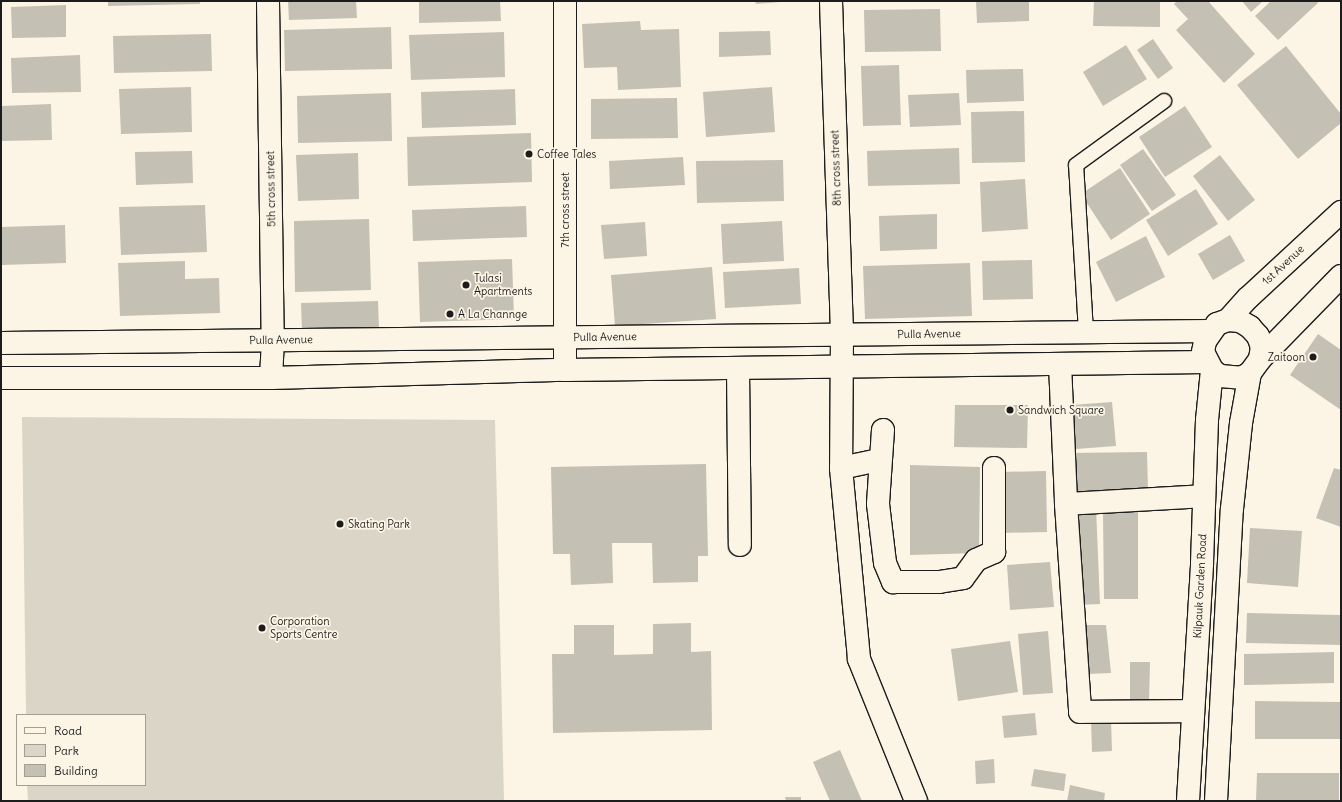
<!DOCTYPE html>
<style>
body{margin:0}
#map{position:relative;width:1342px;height:802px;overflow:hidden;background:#fcf5e5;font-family:Delius,sans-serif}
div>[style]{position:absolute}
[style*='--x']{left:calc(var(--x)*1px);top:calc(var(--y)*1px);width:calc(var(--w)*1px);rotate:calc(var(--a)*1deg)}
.green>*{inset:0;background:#dbd5c8}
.building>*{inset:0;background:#c4c0b3}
.roads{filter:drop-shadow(1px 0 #1c1c1c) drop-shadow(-1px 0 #1c1c1c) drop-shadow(0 1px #1c1c1c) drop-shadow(0 -1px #1c1c1c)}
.lane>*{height:14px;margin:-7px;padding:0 7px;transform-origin:7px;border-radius:7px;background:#fcf5e5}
.street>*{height:22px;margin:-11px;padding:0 11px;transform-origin:11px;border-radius:11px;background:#fcf5e5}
.secondary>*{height:22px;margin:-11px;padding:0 11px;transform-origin:11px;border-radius:11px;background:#fcf5e5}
.dots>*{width:11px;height:11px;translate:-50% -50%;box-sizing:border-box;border:2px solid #fcf5e5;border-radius:50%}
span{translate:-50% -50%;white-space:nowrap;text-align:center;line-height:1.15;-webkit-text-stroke:3.5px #fcf5e5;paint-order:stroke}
.poi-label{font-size:11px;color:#1c1c1c}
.left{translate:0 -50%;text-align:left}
.right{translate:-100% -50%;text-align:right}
.street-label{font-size:11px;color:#1c1c1c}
.frame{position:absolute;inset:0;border:2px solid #1c1c1c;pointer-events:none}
.legend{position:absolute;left:16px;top:714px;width:130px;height:72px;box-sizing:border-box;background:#fcf5e5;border:1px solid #a29e95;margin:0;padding:5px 7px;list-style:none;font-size:12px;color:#1c1c1c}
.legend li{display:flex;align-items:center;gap:8px;height:20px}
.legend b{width:20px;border:1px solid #a29e95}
</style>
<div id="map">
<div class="green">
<i style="clip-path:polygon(22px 417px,495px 420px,504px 801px,28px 801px,27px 785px,145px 785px,145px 715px,26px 715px)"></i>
</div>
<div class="building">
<i style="clip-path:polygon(108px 1px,200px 1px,200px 4px,108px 6px)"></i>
<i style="clip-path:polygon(288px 1px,356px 1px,357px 18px,289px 20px)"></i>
<i style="clip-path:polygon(419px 1px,500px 1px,501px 21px,419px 23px)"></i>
<i style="clip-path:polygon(755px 1px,781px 1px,781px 2px,756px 4px)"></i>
<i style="clip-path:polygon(976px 1px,1029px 1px,1029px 21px,977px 23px)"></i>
<i style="clip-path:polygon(1094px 1px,1160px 1px,1160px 27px,1093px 26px)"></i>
<i style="clip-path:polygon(1177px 1px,1208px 1px,1255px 54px,1224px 83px,1176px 30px,1188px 19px,1174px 4px)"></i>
<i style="clip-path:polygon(1242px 1px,1263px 1px,1251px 12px)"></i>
<i style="clip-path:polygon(1271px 1px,1316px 1px,1318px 3px,1278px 40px,1255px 16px)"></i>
<i style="clip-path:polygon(66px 5px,66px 37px,12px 38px,11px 7px)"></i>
<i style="clip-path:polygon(940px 9px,941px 51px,865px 52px,864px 10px)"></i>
<i style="clip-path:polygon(640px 21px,641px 30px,679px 29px,681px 87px,618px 90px,617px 67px,584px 68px,582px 24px)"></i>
<i style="clip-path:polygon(391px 27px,392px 69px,285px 71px,284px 30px)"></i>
<i style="clip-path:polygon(770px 31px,771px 55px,719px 57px,719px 32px)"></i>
<i style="clip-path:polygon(504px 32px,505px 77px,411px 80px,409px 35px)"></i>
<i style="clip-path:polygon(211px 34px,212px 71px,114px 73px,113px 36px)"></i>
<i style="clip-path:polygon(1153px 39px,1173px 68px,1158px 79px,1137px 50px)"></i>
<i style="clip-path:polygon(1126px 45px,1147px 79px,1103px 106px,1083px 72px)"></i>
<i style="clip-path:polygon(1286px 46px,1341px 114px,1341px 123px,1298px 159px,1237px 85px)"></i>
<i style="clip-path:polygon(80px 55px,81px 92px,12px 93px,11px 58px)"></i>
<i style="clip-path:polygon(899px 65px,901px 125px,863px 126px,861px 66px)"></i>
<i style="clip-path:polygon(1023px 69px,1024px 101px,967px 103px,966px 70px)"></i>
<i style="clip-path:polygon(191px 87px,192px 132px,121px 134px,119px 89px)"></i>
<i style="clip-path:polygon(772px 87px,775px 132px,706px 137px,703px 92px)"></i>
<i style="clip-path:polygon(515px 89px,516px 125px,422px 128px,421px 92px)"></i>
<i style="clip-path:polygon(391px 93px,392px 141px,298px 143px,297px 96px)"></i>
<i style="clip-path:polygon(959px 93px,961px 125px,910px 127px,908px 95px)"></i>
<i style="clip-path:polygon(677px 98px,678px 138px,591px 139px,591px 99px)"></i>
<i style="clip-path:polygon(51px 104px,52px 140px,1px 141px,1px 106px)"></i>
<i style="clip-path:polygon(1185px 106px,1212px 147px,1165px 177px,1139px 137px)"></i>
<i style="clip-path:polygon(1024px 111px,1025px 162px,972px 163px,971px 112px)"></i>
<i style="clip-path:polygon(531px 133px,532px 182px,408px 186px,407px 137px)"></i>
<i style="clip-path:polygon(959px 148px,960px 184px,868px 186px,867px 151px)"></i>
<i style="clip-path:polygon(1143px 149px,1176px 195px,1152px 211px,1120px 165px)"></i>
<i style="clip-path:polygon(192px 151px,193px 183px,136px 185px,135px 152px)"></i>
<i style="clip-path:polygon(358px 153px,359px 199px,298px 201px,296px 155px)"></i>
<i style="clip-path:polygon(1220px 155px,1255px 200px,1228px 221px,1193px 176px)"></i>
<i style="clip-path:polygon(683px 157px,685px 185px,610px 189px,609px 161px)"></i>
<i style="clip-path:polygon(783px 160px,784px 201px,697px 203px,696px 161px)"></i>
<i style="clip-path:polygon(1120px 168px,1150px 214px,1111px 240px,1081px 194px)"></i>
<i style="clip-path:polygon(1025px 179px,1028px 229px,982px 232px,980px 182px)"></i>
<i style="clip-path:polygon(1196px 189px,1218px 224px,1168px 256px,1146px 220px)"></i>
<i style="clip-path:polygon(205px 205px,207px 252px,121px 255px,119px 207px)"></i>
<i style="clip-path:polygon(526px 206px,527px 237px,413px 241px,412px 210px)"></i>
<i style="clip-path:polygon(937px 214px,937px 249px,880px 251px,879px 216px)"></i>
<i style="clip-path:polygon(369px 219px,371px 290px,295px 292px,294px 221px)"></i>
<i style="clip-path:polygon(782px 221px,784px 261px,723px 264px,721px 224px)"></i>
<i style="clip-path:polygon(645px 222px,647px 256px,604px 259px,601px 225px)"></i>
<i style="clip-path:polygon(65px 225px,66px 263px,1px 265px,1px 227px)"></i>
<i style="clip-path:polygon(1230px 235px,1245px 261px,1213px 280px,1198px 254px)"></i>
<i style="clip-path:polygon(1146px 236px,1165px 277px,1116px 302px,1096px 262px)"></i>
<i style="clip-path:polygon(512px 259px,514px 319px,420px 322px,418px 262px)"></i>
<i style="clip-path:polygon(1032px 260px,1033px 299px,983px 300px,982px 261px)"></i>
<i style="clip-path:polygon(185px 261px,185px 279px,219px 278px,220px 313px,120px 316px,118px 263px)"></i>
<i style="clip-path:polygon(970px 263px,972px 316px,865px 319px,863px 266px)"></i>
<i style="clip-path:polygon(712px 267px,716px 319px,615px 326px,611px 275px)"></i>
<i style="clip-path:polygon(799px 268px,801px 304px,725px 308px,723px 272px)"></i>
<i style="clip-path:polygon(378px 301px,379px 330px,302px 332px,301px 303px)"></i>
<i style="clip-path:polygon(1318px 334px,1341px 350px,1341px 410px,1290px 375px)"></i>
<i style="clip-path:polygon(1112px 402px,1116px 446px,1076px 449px,1072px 405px)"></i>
<i style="clip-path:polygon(955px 405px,1028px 405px,1027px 448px,954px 447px)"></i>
<i style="clip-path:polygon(1147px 452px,1148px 492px,1072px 493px,1071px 453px)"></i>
<i style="clip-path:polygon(706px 464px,708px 556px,698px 556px,698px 582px,653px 583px,652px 543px,612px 543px,613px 583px,571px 585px,570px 554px,553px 554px,551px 467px)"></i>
<i style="clip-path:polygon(910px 465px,980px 467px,979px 553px,910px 555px)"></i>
<i style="clip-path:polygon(1334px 468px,1341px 470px,1341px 527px,1316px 518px)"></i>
<i style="clip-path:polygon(1046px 471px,1047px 532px,1000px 533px,999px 472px)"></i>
<i style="clip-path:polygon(1096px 508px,1100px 604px,1077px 605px,1073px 509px)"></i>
<i style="clip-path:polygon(1103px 512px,1138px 512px,1138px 599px,1104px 599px)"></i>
<i style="clip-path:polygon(1250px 528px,1302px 531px,1298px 587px,1247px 583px)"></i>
<i style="clip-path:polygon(1050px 562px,1054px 607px,1010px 610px,1007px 565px)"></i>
<i style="clip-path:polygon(1247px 613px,1341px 615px,1341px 645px,1246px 643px)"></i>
<i style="clip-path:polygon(691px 623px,691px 652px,711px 651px,712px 730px,553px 733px,552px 654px,574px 654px,574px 625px,614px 625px,614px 655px,653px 654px,653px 624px)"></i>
<i style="clip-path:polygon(1084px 625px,1106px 625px,1111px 673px,1087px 674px)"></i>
<i style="clip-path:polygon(1048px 631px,1053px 693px,1023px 695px,1018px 634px)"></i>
<i style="clip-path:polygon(1010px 641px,1018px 692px,958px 701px,951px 649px)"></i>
<i style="clip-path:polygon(1334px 652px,1334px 683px,1244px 685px,1244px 654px)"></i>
<i style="clip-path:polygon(1130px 662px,1150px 662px,1149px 703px,1130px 703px)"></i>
<i style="clip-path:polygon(1255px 701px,1341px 702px,1341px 739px,1255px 739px)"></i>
<i style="clip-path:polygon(1035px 713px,1037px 735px,1004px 738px,1002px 716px)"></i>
<i style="clip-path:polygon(1091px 720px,1111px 720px,1112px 751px,1092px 752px)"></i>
<i style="clip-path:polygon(840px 750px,862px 801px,830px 801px,813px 762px)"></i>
<i style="clip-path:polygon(994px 759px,995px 783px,976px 784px,975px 761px)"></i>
<i style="clip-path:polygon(1034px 769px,1066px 774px,1064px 791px,1031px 786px)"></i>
<i style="clip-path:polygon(1257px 773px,1339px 773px,1339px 801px,1256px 801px)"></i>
<i style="clip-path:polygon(1070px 785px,1105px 793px,1104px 801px,1067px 801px)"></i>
<i style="clip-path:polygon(785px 797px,801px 797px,801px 801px,786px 801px)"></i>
</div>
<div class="roads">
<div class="lane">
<i style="--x:1086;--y:332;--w:167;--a:-93.4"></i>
<i style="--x:1076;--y:165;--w:109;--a:-36"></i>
</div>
<div class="street">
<i style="--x:268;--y:1;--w:339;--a:89.2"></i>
<i style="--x:273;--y:340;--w:38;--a:93"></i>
<i style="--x:565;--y:1;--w:369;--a:90"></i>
<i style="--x:831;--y:1;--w:334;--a:88.1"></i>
<i style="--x:842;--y:335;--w:133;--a:90.4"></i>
<i style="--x:841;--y:468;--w:192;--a:84.6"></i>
<i style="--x:859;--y:659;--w:153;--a:68.1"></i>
<i style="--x:1060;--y:364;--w:140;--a:87.5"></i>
<i style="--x:1066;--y:504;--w:208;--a:86.1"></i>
<i style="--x:1080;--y:712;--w:113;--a:-0.5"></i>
<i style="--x:738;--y:368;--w:177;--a:89.4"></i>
<i style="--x:883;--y:430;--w:74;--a:93.9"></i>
<i style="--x:878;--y:504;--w:59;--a:83.2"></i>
<i style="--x:885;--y:563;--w:21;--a:67"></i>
<i style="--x:893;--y:582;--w:46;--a:0"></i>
<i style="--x:939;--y:582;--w:24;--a:-9"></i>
<i style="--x:963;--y:578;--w:22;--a:-54"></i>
<i style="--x:976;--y:560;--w:20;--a:-24"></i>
<i style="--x:994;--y:552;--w:84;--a:-90"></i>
<i style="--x:841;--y:468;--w:40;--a:-12"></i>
<i style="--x:1066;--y:504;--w:138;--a:-3.3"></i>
</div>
<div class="secondary">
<i style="--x:1228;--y:320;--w:30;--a:-48"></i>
<i style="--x:1248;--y:298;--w:127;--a:-42.8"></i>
<i style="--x:1;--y:343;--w:1208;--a:-0.57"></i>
<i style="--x:1260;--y:359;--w:12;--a:-81"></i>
<i style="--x:1262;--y:347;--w:12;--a:-110"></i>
<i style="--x:1258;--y:336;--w:12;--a:-132"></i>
<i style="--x:1250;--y:327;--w:12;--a:-149"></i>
<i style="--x:1240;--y:321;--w:12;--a:-175"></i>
<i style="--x:1228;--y:320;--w:12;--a:160"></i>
<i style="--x:1217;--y:324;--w:21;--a:125"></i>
<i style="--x:1205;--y:341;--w:11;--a:100"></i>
<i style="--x:1203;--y:352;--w:20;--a:63"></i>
<i style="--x:1212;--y:370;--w:10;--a:37"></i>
<i style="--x:1220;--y:376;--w:21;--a:5"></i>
<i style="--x:1241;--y:378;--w:10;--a:-29"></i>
<i style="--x:1250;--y:373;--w:17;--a:-54"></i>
<i style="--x:1260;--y:359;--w:116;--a:-45.7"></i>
<i style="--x:1;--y:378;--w:270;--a:0"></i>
<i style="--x:271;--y:378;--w:294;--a:-1.6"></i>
<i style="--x:565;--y:370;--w:641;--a:-0.72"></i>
<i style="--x:1188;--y:801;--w:238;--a:-86.6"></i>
<i style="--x:1202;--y:563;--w:143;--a:-88"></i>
<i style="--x:1207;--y:420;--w:50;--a:-84.3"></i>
<i style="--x:1216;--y:801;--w:292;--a:-86.9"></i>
<i style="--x:1232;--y:509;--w:86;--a:-84"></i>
<i style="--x:1241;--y:423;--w:51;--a:-79.8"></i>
</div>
</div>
<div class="dots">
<i style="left:529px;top:154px;background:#1c1c1c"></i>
<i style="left:466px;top:285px;background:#1c1c1c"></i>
<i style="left:450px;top:314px;background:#1c1c1c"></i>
<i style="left:1313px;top:357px;background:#1c1c1c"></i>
<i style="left:1010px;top:410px;background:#1c1c1c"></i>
<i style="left:340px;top:524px;background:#1c1c1c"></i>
<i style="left:262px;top:628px;background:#1c1c1c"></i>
</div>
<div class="poi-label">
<span class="left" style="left:537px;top:154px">Coffee Tales</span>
<span class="left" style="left:474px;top:285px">Tulasi<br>Apartments</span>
<span class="left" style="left:458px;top:314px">A La Channge</span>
<span class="right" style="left:1305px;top:357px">Zaitoon</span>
<span class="left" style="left:1018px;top:410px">Sandwich Square</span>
<span class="left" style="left:348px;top:524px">Skating Park</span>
<span class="left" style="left:270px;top:628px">Corporation<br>Sports Centre</span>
</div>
<div class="street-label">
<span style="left:836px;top:168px;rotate:-92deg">8th cross street</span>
<span style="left:271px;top:189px;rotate:-91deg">5th cross street</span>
<span style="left:565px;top:210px;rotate:-90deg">7th cross street</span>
<span style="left:1283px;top:265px;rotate:-43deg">1st Avenue</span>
<span style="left:929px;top:334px;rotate:-1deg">Pulla Avenue</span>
<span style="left:605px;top:337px;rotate:-1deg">Pulla Avenue</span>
<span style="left:281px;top:340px;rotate:-1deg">Pulla Avenue</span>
<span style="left:1200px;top:586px;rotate:-87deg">Kilpauk Garden Road</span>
</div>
<div class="frame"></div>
<ul class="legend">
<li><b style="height:5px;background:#fcf5e5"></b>Road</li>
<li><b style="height:11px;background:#dbd5c8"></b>Park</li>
<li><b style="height:11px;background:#c4c0b3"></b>Building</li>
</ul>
</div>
